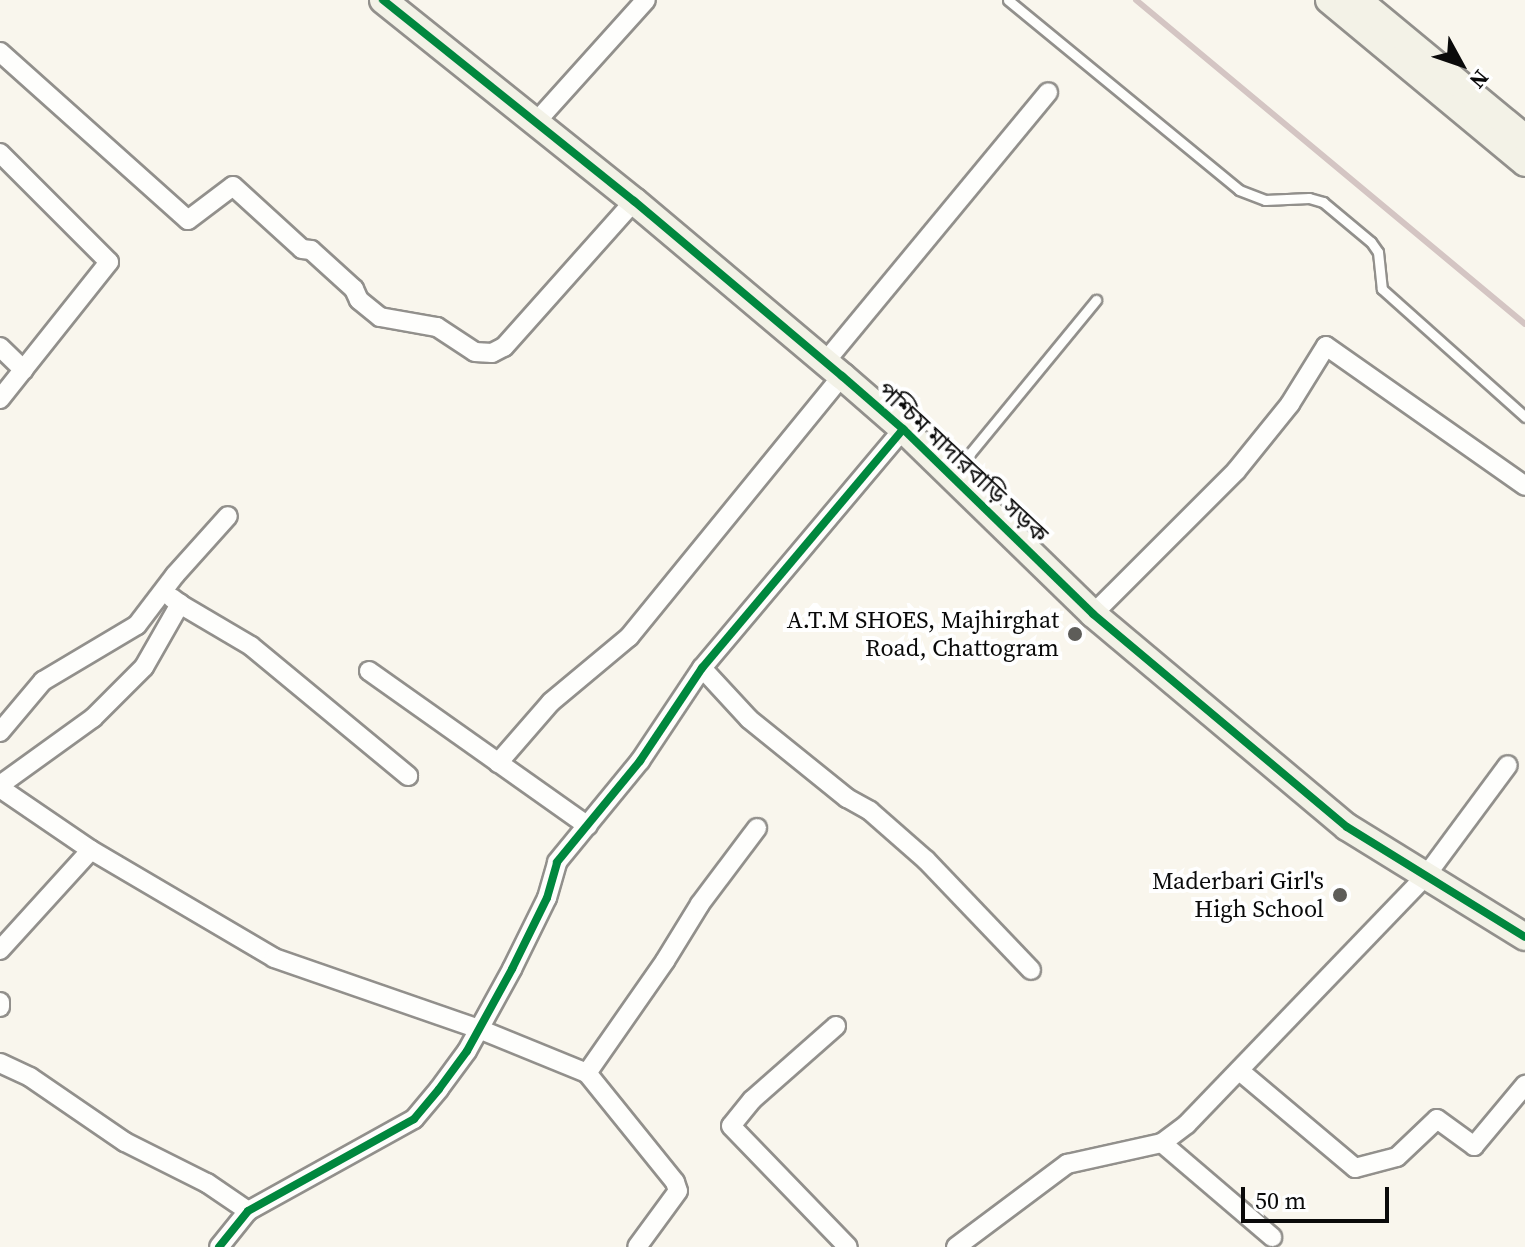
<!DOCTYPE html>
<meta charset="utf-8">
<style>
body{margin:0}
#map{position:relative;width:1525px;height:1247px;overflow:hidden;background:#f9f6ed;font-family:"Source Serif 4","Noto Sans Bengali",serif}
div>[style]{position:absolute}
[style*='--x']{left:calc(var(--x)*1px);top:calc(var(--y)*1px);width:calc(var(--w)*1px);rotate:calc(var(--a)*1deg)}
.roads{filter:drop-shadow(2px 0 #92908c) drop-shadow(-2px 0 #92908c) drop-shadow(0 2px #92908c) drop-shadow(0 -2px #92908c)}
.lane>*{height:9px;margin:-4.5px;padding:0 4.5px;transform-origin:4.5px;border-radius:4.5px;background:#fefefc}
.street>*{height:18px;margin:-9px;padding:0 9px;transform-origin:9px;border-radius:9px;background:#fefefc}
.secondary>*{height:26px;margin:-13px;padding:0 13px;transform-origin:13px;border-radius:13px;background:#f3f2e7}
.rail>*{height:6px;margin:-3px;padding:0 3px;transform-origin:3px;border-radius:3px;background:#d4c5c3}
.cycleway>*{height:8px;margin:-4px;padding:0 4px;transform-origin:4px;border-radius:4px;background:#00873e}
.dots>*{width:22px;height:22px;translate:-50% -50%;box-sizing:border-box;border:4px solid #fff;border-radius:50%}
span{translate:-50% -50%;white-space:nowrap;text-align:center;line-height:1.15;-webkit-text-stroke:8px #fff;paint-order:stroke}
.street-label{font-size:24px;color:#0a0a0a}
.poi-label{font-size:24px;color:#0a0a0a}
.right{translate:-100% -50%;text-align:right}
.north{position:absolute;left:1421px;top:24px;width:80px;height:80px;-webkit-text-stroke:6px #fff;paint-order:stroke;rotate:130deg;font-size:22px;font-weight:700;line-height:32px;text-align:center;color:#0a0a0a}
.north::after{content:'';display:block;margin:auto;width:28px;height:36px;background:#0a0a0a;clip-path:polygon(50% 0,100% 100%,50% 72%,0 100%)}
.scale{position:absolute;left:1241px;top:1187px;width:148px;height:36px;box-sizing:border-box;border:4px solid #0a0a0a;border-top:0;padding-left:10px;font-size:24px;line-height:28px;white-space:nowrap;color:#0a0a0a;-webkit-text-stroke:6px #fff;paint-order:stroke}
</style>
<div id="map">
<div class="roads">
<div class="lane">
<i style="--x:1008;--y:0;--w:299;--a:39.4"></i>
<i style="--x:1239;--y:190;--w:28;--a:21"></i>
<i style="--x:1265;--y:200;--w:44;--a:-2.6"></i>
<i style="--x:1309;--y:198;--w:15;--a:16"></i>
<i style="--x:1323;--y:202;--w:62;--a:39.8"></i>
<i style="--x:1371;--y:242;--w:12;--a:55"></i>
<i style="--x:1378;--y:252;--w:37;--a:84"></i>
<i style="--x:1382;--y:289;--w:192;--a:41.8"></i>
<i style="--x:954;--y:473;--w:224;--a:-50.6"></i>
</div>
<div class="street">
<i style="--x:0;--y:52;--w:252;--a:41.8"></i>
<i style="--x:188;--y:220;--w:56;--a:-37.1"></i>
<i style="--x:233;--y:186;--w:93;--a:42.4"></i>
<i style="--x:302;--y:249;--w:9;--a:6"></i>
<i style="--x:311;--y:250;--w:58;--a:42.2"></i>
<i style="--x:354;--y:289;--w:12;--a:66"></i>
<i style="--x:359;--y:300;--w:27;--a:39"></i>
<i style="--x:380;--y:317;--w:58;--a:10"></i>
<i style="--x:437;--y:327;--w:45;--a:33.3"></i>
<i style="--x:475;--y:352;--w:17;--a:3"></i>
<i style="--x:492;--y:353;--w:13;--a:-27"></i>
<i style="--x:504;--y:347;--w:195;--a:-48.3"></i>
<i style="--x:536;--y:122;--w:164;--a:-48"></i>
<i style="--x:0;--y:153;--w:154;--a:45"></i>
<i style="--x:109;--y:262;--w:175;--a:128.5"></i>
<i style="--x:0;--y:347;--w:33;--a:44"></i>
<i style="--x:825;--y:362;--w:350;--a:-50.4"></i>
<i style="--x:180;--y:604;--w:82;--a:30.6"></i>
<i style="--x:251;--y:646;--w:204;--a:39.6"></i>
<i style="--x:1093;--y:614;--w:202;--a:-45"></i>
<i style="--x:1236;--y:471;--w:86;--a:-51.1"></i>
<i style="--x:1290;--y:404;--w:68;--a:-58.2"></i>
<i style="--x:1326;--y:346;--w:243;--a:35.1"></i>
<i style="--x:702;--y:668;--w:69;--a:47.3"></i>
<i style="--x:749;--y:719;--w:126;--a:38.9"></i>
<i style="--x:847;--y:798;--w:26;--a:29"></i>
<i style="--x:870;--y:811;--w:74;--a:41.2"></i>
<i style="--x:926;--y:860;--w:152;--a:46.3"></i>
<i style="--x:369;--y:671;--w:268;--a:35.3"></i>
<i style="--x:0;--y:732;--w:67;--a:-49.9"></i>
<i style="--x:43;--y:681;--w:109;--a:-30.8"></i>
<i style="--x:137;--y:625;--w:63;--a:-52.8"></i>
<i style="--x:175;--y:575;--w:79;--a:-48.1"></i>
<i style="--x:498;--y:763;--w:81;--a:-49"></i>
<i style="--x:551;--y:702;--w:102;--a:-39.8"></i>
<i style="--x:629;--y:637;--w:337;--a:-50.8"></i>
<i style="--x:0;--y:785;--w:115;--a:-35.8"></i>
<i style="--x:93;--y:718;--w:72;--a:-45"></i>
<i style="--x:144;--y:667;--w:73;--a:-60.3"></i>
<i style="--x:180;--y:604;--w:10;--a:-143"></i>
<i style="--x:0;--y:788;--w:110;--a:34.3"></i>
<i style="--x:91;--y:850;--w:212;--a:30.5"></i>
<i style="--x:274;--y:958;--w:217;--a:19.1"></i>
<i style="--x:479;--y:1029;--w:117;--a:22.2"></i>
<i style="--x:587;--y:1073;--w:140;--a:51.1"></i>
<i style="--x:675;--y:1182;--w:9;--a:72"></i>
<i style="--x:678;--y:1191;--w:69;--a:126.2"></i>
<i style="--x:0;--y:950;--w:135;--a:-47.7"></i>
<i style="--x:0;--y:1002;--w:5;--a:90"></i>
<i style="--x:836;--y:1026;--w:112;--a:138.6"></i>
<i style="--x:752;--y:1100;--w:33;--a:129"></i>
<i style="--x:731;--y:1126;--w:168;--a:46"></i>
<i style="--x:0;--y:1063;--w:33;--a:25"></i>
<i style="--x:30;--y:1077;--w:115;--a:34.4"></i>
<i style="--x:125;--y:1142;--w:92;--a:26.6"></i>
<i style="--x:207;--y:1183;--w:50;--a:34.3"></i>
<i style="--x:1241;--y:1072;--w:149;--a:40.1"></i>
<i style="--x:1355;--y:1168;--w:43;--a:-14.7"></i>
<i style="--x:1397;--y:1157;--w:55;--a:-43.5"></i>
<i style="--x:1437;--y:1119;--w:46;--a:36.1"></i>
<i style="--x:1474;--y:1146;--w:80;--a:-50.1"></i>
<i style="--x:587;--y:1073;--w:136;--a:-55.1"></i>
<i style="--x:665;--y:961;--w:67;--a:-58.4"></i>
<i style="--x:700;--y:904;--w:95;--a:-53.1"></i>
<i style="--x:1162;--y:1143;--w:145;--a:40.5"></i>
<i style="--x:219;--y:1247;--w:46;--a:-51.1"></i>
<i style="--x:248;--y:1211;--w:190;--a:-29"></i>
<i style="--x:414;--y:1119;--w:39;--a:-50"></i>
<i style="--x:439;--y:1089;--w:47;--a:-53.6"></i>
<i style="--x:467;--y:1051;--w:94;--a:-61.2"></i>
<i style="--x:512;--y:969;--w:79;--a:-63.8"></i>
<i style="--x:547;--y:898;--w:37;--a:-74"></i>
<i style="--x:557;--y:862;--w:131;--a:-50.6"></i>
<i style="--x:640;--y:761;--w:112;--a:-56.3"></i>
<i style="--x:702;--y:668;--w:312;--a:-49.9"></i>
<i style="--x:956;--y:1247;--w:139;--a:-36.8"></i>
<i style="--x:1067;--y:1164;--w:97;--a:-12.5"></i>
<i style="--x:1162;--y:1143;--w:31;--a:-37"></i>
<i style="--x:1187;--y:1124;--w:343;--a:-46.1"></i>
<i style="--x:1425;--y:877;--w:139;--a:-53.5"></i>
</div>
<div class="secondary">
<i style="--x:383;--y:0;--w:322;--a:38.7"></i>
<i style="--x:634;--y:201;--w:272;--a:40.1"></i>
<i style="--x:842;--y:376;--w:81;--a:41"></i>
<i style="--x:903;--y:429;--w:265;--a:44.2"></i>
<i style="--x:1093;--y:614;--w:331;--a:40"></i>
<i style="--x:1347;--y:827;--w:209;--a:31.7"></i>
<i style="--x:1329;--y:0;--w:255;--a:39.7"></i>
<i style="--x:1358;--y:0;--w:217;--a:39.6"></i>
</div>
</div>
<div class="rail">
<i style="--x:1136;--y:0;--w:506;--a:39.79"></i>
</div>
<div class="cycleway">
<i style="--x:383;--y:0;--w:322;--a:38.7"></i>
<i style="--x:634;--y:201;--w:272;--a:40.1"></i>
<i style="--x:842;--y:376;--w:81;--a:41"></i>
<i style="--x:903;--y:429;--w:265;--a:44.2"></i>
<i style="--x:1093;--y:614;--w:331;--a:40"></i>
<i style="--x:1347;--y:827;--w:209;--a:31.7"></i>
<i style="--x:219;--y:1247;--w:46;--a:-51.1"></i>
<i style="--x:248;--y:1211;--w:190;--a:-29"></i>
<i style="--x:414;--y:1119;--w:39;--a:-50"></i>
<i style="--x:439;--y:1089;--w:47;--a:-53.6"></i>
<i style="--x:467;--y:1051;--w:94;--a:-61.2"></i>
<i style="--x:512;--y:969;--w:79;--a:-63.8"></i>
<i style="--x:547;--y:898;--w:37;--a:-74"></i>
<i style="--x:557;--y:862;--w:131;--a:-50.6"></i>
<i style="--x:640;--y:761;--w:112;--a:-56.3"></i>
<i style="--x:702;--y:668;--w:312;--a:-49.9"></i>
</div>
<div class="dots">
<i style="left:1075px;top:634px;background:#5e5d59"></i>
<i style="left:1340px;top:895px;background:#5e5d59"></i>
</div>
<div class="street-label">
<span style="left:963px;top:462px;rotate:43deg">পশ্চিম মাদারবাড়ি সড়ক</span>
</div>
<div class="poi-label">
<span class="right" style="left:1059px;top:634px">A.T.M SHOES, Majhirghat<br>Road, Chattogram</span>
<span class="right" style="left:1324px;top:895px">Maderbari Girl's<br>High School</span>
</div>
<div class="north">N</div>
<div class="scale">50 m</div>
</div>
